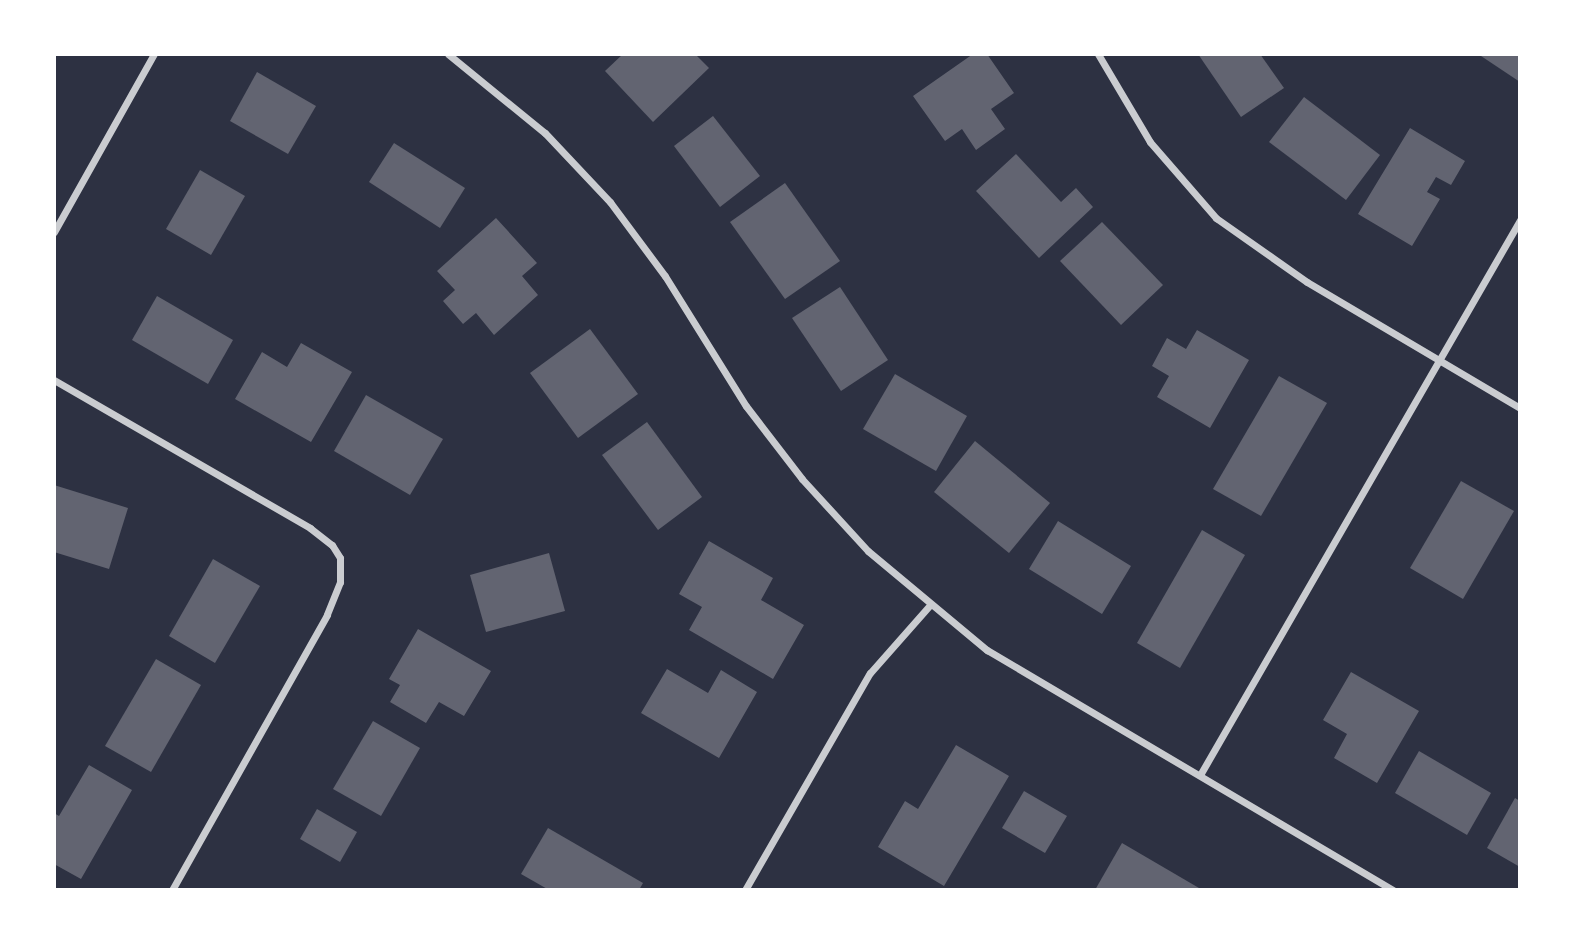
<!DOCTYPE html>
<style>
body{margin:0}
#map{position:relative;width:1574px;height:944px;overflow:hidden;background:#2d3142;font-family:"Work Sans",sans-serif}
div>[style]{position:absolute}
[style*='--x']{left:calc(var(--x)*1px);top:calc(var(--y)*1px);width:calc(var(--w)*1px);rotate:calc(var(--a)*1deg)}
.building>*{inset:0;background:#626471}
.minor>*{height:7px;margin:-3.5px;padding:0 3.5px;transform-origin:3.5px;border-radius:3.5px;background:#caccd0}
span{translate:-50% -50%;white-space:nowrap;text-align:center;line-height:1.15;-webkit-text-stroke:6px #fff;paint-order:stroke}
.frame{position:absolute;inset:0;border:56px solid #fff;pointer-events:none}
</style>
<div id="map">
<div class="building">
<i style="clip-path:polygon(623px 54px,695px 54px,709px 68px,653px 122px,605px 71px)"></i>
<i style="clip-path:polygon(973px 54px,987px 54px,1014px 93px,991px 109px,1005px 129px,976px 150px,962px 129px,945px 141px,913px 96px)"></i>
<i style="clip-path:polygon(1198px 54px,1260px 54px,1284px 88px,1241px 117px)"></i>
<i style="clip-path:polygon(1478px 54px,1520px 54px,1520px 82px)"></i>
<i style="clip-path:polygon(257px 72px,316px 106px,288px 154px,230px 121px)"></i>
<i style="clip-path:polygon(1304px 97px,1380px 155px,1346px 200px,1269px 142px)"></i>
<i style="clip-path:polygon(713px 116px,760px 176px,720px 207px,674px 146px)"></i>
<i style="clip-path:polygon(1410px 128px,1465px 161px,1451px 185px,1436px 177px,1427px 192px,1440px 199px,1412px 246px,1358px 214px)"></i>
<i style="clip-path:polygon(394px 143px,465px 188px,440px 228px,369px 182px)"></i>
<i style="clip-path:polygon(1016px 154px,1061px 202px,1076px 188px,1093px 207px,1039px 258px,976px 191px)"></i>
<i style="clip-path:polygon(200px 170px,245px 196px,211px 255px,166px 229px)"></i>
<i style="clip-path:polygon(785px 183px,840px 261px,785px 299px,730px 222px)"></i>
<i style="clip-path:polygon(496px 218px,537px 263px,522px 276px,538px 295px,494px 335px,476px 313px,463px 324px,443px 301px,455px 290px,437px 271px)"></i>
<i style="clip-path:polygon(1102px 222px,1163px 285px,1121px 325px,1060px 261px)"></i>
<i style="clip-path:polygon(840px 287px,888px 360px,841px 391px,792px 318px)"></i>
<i style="clip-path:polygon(157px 296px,233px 340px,208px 384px,132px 340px)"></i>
<i style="clip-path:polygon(590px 329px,638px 394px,578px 438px,530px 373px)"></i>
<i style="clip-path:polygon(1197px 330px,1249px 360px,1210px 428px,1157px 397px,1169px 376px,1152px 366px,1167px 338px,1186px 349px)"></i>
<i style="clip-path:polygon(301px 343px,352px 372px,311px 442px,235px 399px,262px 352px,287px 367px)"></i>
<i style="clip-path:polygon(895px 374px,967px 416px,936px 471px,863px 429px)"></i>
<i style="clip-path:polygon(1279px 376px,1327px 403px,1261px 516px,1213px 489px)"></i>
<i style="clip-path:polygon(366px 395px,443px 439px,410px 495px,334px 451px)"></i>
<i style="clip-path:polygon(647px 422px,702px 497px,658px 530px,602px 455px)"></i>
<i style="clip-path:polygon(975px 441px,1050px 503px,1009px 553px,934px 492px)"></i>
<i style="clip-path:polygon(1461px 481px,1514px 511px,1463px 599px,1410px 568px)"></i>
<i style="clip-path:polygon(54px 485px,128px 508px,109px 569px,54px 552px)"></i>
<i style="clip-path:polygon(1058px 521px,1131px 566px,1102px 614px,1029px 569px)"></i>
<i style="clip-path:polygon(1202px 530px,1245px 555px,1180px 668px,1137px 643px)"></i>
<i style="clip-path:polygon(709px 541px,773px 578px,761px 600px,804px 625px,773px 679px,689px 630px,702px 607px,679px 594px)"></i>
<i style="clip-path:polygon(549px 553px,565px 611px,486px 632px,470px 575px)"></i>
<i style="clip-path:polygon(213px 559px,260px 586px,215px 663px,169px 636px)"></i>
<i style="clip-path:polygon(418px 629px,491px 671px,464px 716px,439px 702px,426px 723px,390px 702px,400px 685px,389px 679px)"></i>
<i style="clip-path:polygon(156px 659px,201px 685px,151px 772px,105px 746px)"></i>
<i style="clip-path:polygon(667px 669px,708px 693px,721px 670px,757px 692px,719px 758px,641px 713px)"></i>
<i style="clip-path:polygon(1351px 672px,1419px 711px,1377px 783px,1334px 758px,1347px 734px,1323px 720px)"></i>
<i style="clip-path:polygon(373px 721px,420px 748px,381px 816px,333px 789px)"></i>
<i style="clip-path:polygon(956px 745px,1009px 776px,944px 886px,878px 847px,905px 801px,918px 809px)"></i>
<i style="clip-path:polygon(1419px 751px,1491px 793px,1467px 835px,1395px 793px)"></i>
<i style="clip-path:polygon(89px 765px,132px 790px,81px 879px,54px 864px,54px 813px,59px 816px)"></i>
<i style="clip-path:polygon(1024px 791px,1067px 816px,1045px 853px,1002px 828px)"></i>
<i style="clip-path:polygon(1515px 798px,1520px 801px,1520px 867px,1487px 848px)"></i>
<i style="clip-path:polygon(317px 809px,357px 832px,340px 862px,300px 839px)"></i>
<i style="clip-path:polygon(548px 828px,643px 883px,639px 890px,549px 890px,521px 874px)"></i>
<i style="clip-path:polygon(1122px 843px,1199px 888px,1198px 890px,1095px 890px)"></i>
</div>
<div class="minor">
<i style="--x:448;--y:54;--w:125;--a:39.2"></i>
<i style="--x:545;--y:133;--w:95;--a:46.7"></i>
<i style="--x:610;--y:202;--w:92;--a:53.4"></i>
<i style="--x:665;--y:276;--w:153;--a:58.1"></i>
<i style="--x:746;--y:406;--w:92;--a:52.5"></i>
<i style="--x:802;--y:479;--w:98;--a:47.5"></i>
<i style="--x:868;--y:551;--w:155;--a:39.8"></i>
<i style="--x:987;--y:650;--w:472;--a:30.6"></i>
<i style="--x:1098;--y:54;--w:102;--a:59.4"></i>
<i style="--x:1150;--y:142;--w:101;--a:49"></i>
<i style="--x:1216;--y:218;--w:111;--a:35.1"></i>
<i style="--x:1307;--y:282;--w:247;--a:30.6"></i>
<i style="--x:54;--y:232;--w:204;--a:-60.7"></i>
<i style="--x:54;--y:380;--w:296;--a:30"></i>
<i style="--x:310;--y:528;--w:28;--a:38"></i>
<i style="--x:332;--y:545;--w:15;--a:58"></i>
<i style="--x:340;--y:558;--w:24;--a:90"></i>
<i style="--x:340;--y:582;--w:35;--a:112"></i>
<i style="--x:327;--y:615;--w:316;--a:119.4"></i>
<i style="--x:1200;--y:775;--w:641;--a:-60.03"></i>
<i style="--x:745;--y:890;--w:250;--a:-60.1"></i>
<i style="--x:870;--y:673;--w:91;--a:-48.6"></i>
</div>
<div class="frame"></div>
</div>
